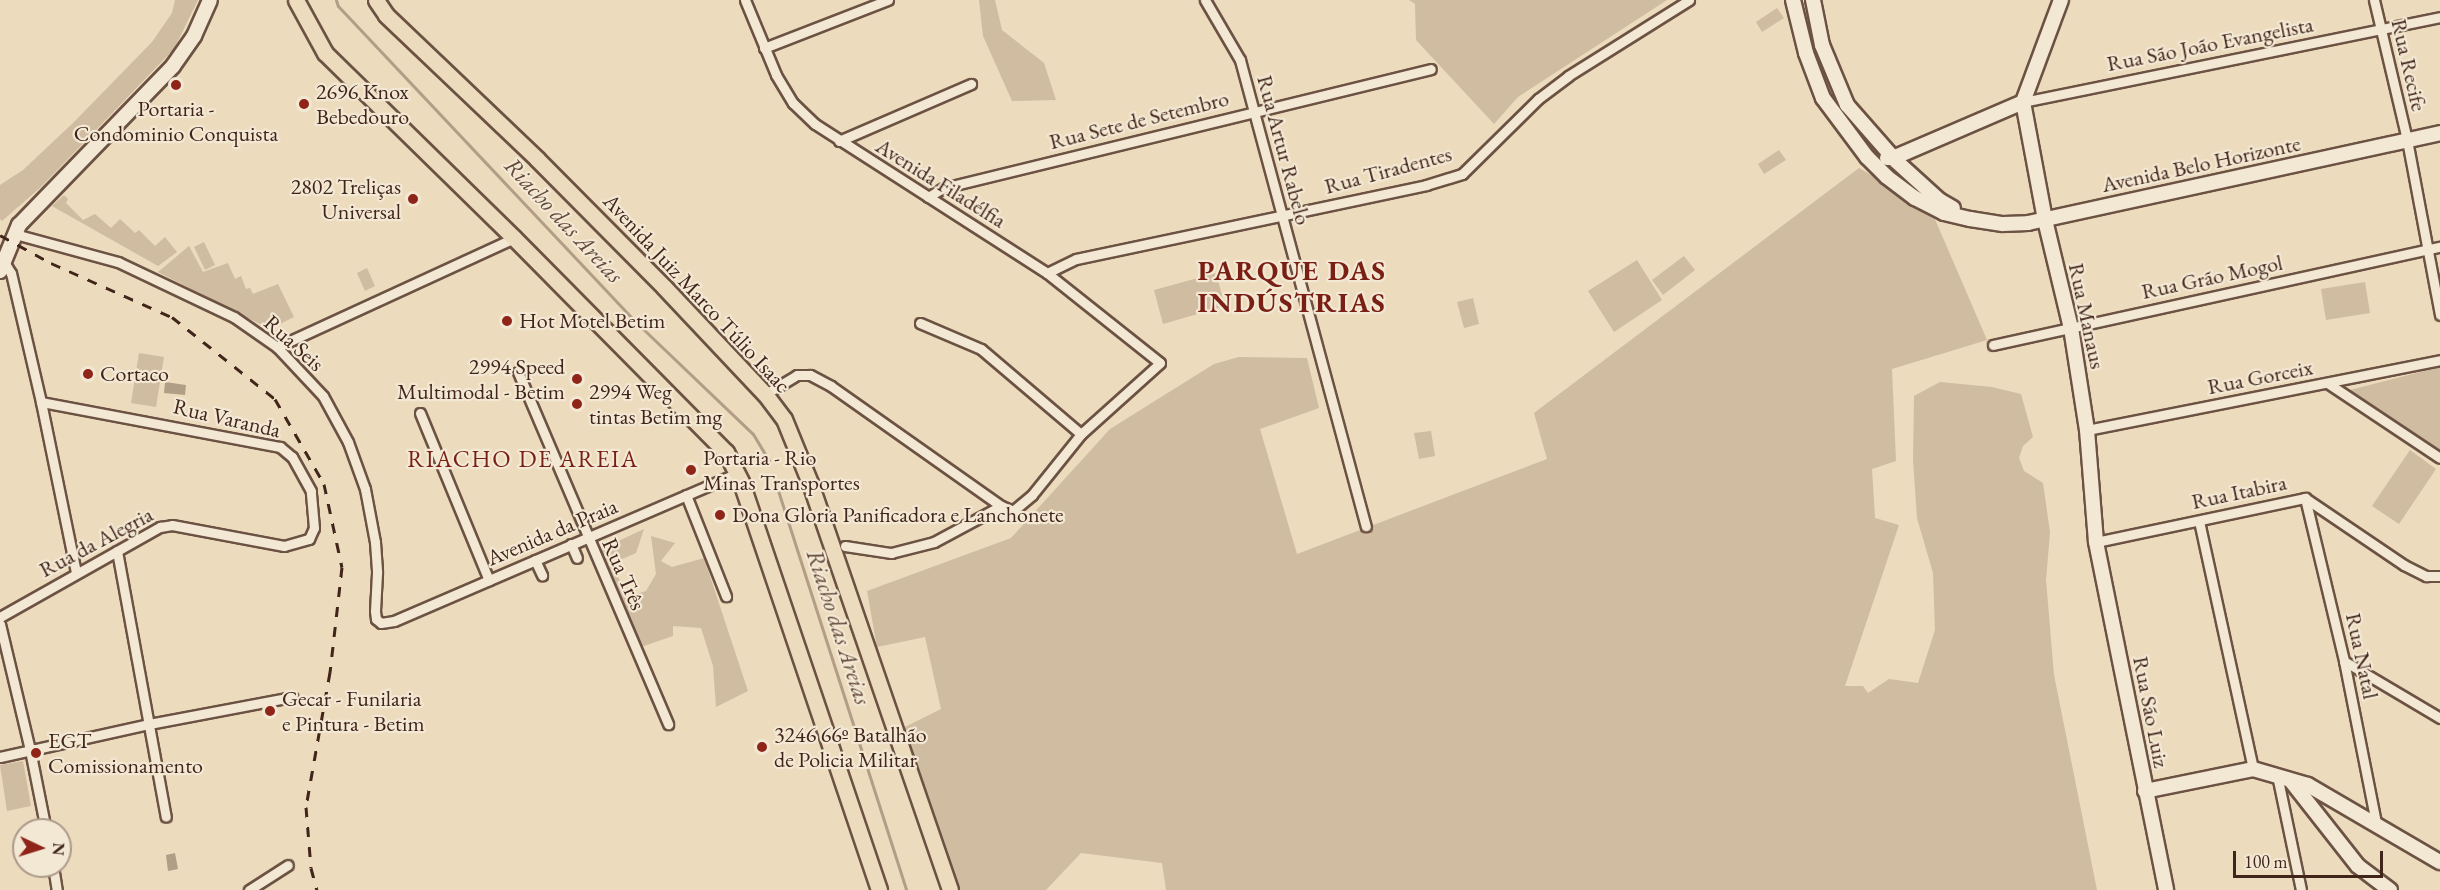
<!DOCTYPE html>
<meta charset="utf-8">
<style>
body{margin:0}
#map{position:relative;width:2440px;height:890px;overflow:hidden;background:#ecdbbd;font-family:"EB Garamond",serif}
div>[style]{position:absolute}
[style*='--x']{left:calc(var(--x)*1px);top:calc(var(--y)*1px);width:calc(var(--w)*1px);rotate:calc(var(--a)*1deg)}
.green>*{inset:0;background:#cfbca1}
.water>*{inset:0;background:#b29d86}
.stream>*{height:3px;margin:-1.5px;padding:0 1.5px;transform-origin:1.5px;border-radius:1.5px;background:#b29d86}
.roads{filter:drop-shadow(2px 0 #6c5243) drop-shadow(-2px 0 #6c5243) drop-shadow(0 2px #6c5243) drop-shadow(0 -2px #6c5243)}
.street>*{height:9px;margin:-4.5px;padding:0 4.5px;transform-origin:4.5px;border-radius:4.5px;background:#f3e8d4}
.secondary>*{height:14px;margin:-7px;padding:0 7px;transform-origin:7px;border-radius:7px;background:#f3e8d4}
.primary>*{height:15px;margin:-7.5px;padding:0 7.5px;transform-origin:7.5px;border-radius:7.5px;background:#ecdbbd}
.rail>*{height:3px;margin-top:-1.5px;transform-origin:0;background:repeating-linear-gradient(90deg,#42251a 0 10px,transparent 0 20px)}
.dots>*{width:16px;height:16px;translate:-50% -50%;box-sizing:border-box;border:3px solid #f3e8d4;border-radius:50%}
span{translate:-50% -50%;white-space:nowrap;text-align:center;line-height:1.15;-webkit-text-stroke:4.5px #f3e8d4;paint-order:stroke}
.street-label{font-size:22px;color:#42251a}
.poi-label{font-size:22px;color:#42251a}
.left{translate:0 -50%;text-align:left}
.right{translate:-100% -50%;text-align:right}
.water-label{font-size:24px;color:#64493a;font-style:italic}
.neighbourhood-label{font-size:24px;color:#7a1f14;letter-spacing:1.5px}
.district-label{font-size:28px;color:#7a1f14;font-weight:700;letter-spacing:1.5px}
.north{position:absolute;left:12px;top:818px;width:60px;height:60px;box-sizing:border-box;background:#f3e8d4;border:2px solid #ac9a8a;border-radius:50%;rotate:94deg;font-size:16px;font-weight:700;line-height:24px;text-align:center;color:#42251a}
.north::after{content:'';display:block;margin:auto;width:21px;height:27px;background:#8f2418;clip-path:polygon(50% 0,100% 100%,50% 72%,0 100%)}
.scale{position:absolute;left:2233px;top:851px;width:150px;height:27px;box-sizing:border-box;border:3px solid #42251a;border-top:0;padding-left:8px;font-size:18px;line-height:21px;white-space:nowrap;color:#42251a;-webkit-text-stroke:4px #f3e8d4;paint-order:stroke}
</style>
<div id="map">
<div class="green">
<i style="clip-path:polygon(175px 0,198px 0,174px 49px,41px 187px,2px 221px,0 219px,0 185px,23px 170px,73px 123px,152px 42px,172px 13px)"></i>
<i style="clip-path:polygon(979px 0,995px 0,1002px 30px,1044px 63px,1056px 100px,1012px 101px,983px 36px)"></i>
<i style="clip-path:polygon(1409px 0,1667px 0,1518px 97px,1494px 124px,1416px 40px,1415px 4px)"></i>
<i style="clip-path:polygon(1777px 8px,1784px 18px,1762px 32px,1756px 22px)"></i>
<i style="clip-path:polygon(1779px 150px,1786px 160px,1764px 174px,1758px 164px)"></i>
<i style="clip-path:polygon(1859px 168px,1931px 210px,1987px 340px,1892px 369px,1896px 461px,1872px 469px,1875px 518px,1899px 525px,1845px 686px,1863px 686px,1868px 693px,1889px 679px,1918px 683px,1935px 630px,1933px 573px,1917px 518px,1913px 460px,1914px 396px,1940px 382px,1992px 387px,2021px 394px,2033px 437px,2023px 446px,2019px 458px,2024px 471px,2043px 483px,2050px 532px,2046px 580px,2054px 675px,2097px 890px,1166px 890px,1162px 863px,1081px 853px,1046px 890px,958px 890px,903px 728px,941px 709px,925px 637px,877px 647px,867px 591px,1011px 538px,1110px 429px,1214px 364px,1239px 357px,1307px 358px,1319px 408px,1260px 429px,1297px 554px,1547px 459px,1534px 413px)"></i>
<i style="clip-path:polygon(64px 195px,68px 199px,66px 203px,83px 220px,95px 214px,111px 228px,120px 219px,135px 233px,139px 230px,155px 246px,165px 237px,177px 252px,158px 266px,52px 206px)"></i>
<i style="clip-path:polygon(204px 242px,215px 265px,205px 270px,194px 247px)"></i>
<i style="clip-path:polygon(189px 246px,203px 272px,228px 263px,235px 279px,241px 276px,246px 289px,250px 288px,253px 294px,278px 284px,294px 317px,276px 326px,260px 324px,158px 272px)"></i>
<i style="clip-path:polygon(1684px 256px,1695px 270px,1663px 295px,1652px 280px)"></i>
<i style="clip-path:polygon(1637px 260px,1662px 300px,1614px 332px,1588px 291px)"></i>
<i style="clip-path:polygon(367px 268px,375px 286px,365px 291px,357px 273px)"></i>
<i style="clip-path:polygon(1216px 273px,1225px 306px,1163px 324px,1154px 290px)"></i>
<i style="clip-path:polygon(2365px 282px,2370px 313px,2326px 320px,2321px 289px)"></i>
<i style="clip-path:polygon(1473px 298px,1479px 324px,1464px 328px,1457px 302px)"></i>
<i style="clip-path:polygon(139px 353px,164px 357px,156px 407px,131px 403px)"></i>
<i style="clip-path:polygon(2440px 367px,2440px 450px,2346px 391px)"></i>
<i style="clip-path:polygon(1431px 431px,1435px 456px,1419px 459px,1414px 433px)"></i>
<i style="clip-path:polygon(2410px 450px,2436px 469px,2399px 524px,2372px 506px)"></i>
<i style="clip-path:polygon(644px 529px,636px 553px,613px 563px,626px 597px,646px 591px,656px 574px,651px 536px,675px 543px,661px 561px,672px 567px,704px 558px,748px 691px,716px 707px,713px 666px,701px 628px,673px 626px,673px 636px,641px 647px,599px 550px)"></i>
<i style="clip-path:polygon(23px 761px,31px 806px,7px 811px,0 765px)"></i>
</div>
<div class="water">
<i style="clip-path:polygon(165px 382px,186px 385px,185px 395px,164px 393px)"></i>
<i style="clip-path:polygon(175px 853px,178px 869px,168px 871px,166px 855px)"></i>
</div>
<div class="stream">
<i style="--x:336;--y:0;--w:6;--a:72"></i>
<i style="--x:338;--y:6;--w:441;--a:46.7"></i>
<i style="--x:641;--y:327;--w:155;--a:43.7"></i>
<i style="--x:753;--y:434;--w:31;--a:59"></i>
<i style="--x:774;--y:478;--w:433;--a:72.2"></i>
</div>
<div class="roads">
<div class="street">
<i style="--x:745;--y:0;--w:81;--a:67.5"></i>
<i style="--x:776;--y:75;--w:33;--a:59"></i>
<i style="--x:793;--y:103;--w:30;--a:44"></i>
<i style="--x:815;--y:124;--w:276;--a:32.7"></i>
<i style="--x:1047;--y:273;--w:144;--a:38.5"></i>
<i style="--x:1160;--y:363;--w:106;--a:138.1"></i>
<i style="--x:1081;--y:434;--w:78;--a:128.8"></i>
<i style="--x:1032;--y:495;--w:25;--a:140"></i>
<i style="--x:1013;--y:511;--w:13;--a:-157"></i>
<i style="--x:1001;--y:506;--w:208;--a:-144.8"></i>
<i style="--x:831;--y:386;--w:24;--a:-152"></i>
<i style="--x:810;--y:375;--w:13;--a:180"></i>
<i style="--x:797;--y:375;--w:37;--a:149"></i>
<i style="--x:1205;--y:0;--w:69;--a:59.7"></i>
<i style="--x:1240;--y:60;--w:483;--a:74.9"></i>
<i style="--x:2374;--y:0;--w:144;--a:76.7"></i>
<i style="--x:2407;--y:140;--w:178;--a:79.3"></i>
<i style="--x:764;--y:48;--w:133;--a:-21.2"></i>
<i style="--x:2023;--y:102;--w:426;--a:-11.5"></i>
<i style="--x:839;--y:141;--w:144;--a:-23.4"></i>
<i style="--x:928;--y:197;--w:17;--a:-31"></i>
<i style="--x:943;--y:188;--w:502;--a:-13.7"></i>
<i style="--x:15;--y:234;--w:107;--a:15.2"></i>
<i style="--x:118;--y:262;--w:128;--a:25.4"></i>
<i style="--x:234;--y:317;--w:52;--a:34.9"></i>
<i style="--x:277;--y:347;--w:67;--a:46.8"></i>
<i style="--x:323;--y:396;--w:52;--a:61.5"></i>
<i style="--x:348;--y:442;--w:50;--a:70.1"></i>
<i style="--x:365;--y:489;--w:54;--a:79.3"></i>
<i style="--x:375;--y:542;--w:31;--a:86"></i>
<i style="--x:377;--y:573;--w:38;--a:93"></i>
<i style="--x:375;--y:611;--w:8;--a:83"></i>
<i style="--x:376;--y:619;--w:6;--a:39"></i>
<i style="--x:381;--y:623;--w:13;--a:-9"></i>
<i style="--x:394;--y:621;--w:374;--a:-23.3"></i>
<i style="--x:4;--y:262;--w:13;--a:58"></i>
<i style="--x:11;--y:273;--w:132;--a:76.9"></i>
<i style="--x:41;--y:402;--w:174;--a:78.4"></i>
<i style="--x:1047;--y:273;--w:32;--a:-26"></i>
<i style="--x:1076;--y:259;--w:358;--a:-11.9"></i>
<i style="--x:1426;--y:185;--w:38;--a:-17"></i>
<i style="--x:1462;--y:174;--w:107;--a:-44.6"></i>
<i style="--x:1538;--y:99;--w:38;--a:-37"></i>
<i style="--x:1568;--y:76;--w:143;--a:-32.1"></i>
<i style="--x:920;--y:323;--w:66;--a:23.1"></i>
<i style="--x:981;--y:349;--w:131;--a:40.4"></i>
<i style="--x:1993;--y:345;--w:458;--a:-12.4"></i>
<i style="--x:277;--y:347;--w:261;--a:-24.7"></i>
<i style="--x:518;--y:372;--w:383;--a:66.9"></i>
<i style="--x:2329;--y:384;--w:133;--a:33.7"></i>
<i style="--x:420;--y:413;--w:181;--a:67.6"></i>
<i style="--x:2087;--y:430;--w:360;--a:-11.2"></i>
<i style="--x:686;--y:495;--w:109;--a:68.4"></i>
<i style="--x:2305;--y:498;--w:168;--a:76.5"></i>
<i style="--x:2344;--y:661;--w:165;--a:78.8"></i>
<i style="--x:2199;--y:521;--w:254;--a:77.7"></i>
<i style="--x:2096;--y:542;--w:214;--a:-11.9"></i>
<i style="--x:2305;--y:498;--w:120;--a:34.1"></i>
<i style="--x:2404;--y:565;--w:25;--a:27"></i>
<i style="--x:2426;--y:576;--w:14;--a:0"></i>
<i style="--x:571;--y:544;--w:15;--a:67"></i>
<i style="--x:845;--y:546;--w:47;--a:8.7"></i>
<i style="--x:891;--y:553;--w:44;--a:-14.3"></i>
<i style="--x:934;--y:542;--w:76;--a:-28.2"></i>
<i style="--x:117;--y:551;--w:270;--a:79.6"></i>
<i style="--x:535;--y:560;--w:17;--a:65"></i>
<i style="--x:0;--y:617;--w:184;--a:-29.4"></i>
<i style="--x:160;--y:527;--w:12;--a:-9"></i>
<i style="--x:172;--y:525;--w:114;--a:10.6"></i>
<i style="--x:284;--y:546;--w:26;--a:-16"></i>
<i style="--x:309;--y:539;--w:12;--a:-66"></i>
<i style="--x:314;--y:528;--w:37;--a:-95"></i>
<i style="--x:311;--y:491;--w:39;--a:-119"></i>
<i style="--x:292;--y:457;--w:16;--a:-140"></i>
<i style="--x:280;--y:447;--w:243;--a:-169.3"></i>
<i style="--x:0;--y:624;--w:130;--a:76.6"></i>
<i style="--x:30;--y:750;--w:82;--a:78.7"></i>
<i style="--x:2344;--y:661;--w:112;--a:30.7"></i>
<i style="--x:0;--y:757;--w:153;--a:-12.5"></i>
<i style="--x:149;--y:724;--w:146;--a:-10.7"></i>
<i style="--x:2277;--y:775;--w:117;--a:78.2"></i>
<i style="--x:53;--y:866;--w:24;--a:81"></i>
<i style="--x:249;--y:890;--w:46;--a:-32.7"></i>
</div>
<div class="secondary">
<i style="--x:1793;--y:0;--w:55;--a:76.2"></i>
<i style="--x:1806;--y:53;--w:48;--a:69.3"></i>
<i style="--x:1823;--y:98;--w:74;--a:53.3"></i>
<i style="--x:1867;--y:157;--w:28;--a:45"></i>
<i style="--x:1887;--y:177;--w:35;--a:37"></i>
<i style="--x:1915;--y:198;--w:33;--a:27"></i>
<i style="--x:1944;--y:213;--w:27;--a:13"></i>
<i style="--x:1970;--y:219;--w:33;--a:9"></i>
<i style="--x:2003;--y:224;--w:25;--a:-2"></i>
<i style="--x:2028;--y:223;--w:422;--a:-12.3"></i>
<i style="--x:1813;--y:0;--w:46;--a:78.7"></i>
<i style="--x:1822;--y:45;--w:65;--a:67.4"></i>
<i style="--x:1847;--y:105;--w:74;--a:48.8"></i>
<i style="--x:1896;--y:161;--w:58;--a:42.2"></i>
<i style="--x:1939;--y:200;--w:16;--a:30"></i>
<i style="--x:2023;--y:102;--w:120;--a:79.4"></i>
<i style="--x:2045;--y:220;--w:111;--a:76.5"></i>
<i style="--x:2071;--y:328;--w:103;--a:81.1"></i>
<i style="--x:2087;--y:430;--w:112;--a:85.4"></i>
<i style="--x:2096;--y:542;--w:355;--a:78.6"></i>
<i style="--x:1887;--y:158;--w:6;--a:0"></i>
<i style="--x:1893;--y:158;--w:142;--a:-23.3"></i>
<i style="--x:2023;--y:102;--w:109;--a:-69.6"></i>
<i style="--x:0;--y:271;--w:50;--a:-67.6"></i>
<i style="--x:19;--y:225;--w:221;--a:-45.9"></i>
<i style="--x:173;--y:66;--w:37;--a:-55"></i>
<i style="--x:194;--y:36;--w:39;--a:-66"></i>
<i style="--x:2291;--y:781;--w:108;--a:51.8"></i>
<i style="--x:2358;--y:866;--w:40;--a:37"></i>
<i style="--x:2145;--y:791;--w:110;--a:-11.5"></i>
<i style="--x:2253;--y:769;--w:57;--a:16.2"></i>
<i style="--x:2308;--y:785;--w:153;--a:30.3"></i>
</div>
<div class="primary">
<i style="--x:296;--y:0;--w:60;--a:61.3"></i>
<i style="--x:325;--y:53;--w:264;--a:44.4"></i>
<i style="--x:514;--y:238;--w:301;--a:45.3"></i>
<i style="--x:726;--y:452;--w:34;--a:63"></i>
<i style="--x:741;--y:482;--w:431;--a:71.3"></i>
<i style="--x:376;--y:0;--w:18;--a:56"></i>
<i style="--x:386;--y:15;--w:209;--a:43.6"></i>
<i style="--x:537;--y:159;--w:180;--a:45.2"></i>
<i style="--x:664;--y:287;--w:147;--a:46.7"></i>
<i style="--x:765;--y:394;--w:31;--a:53"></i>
<i style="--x:784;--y:419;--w:69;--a:67.9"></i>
<i style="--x:810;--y:483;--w:430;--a:71"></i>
</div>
</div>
<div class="rail">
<i style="--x:0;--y:235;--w:58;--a:28.8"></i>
<i style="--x:51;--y:263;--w:133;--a:24.1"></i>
<i style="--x:172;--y:317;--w:132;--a:38.5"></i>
<i style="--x:275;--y:399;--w:98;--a:60"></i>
<i style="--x:324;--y:484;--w:85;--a:77.8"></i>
<i style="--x:342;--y:567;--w:106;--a:96.5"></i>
<i style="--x:330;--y:672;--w:137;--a:100.1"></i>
<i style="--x:306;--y:807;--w:61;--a:85.3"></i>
<i style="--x:311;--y:868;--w:23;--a:75"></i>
</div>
<div class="dots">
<i style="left:176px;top:85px;background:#8f2418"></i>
<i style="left:304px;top:104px;background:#8f2418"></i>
<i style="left:413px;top:199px;background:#8f2418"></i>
<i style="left:507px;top:321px;background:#8f2418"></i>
<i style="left:88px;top:374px;background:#8f2418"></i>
<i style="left:577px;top:379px;background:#8f2418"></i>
<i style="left:577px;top:404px;background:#8f2418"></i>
<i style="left:691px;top:470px;background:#8f2418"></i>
<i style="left:720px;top:515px;background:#8f2418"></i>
<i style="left:270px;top:711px;background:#8f2418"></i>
<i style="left:762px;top:747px;background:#8f2418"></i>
<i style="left:36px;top:753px;background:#8f2418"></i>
</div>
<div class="street-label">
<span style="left:2210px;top:44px;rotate:-11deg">Rua São João Evangelista</span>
<span style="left:2409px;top:65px;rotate:77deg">Rua Recife</span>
<span style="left:1139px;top:120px;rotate:-14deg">Rua Sete de Setembro</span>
<span style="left:1284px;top:150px;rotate:75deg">Rua Artur Rabelo</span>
<span style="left:2201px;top:164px;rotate:-12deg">Avenida Belo Horizonte</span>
<span style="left:1388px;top:170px;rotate:-15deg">Rua Tiradentes</span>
<span style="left:941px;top:183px;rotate:32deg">Avenida Filadélfia</span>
<span style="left:2212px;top:277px;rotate:-12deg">Rua Grão Mogol</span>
<span style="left:697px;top:293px;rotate:47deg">Avenida Juiz Marco Túlio Isaac</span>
<span style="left:2087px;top:316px;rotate:78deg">Rua Manaus</span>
<span style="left:294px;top:343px;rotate:42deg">Rua Seis</span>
<span style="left:2260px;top:377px;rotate:-11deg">Rua Gorceix</span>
<span style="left:227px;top:418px;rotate:13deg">Rua Varanda</span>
<span style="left:2239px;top:492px;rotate:-12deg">Rua Itabira</span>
<span style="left:552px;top:532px;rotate:-23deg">Avenida da Praia</span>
<span style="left:96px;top:542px;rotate:-28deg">Rua da Alegria</span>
<span style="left:624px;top:574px;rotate:66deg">Rua Três</span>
<span style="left:2362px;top:656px;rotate:78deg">Rua Natal</span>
<span style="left:2151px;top:712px;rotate:79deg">Rua São Luiz</span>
</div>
<div class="poi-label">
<span class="left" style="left:316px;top:104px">2696 Knox<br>Bebedouro</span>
<span style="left:176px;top:121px">Portaria -<br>Condominio Conquista</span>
<span class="right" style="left:401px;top:199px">2802 Treliças<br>Universal</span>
<span class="left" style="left:519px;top:321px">Hot Motel Betim</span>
<span class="right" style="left:565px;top:379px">2994 Speed<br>Multimodal - Betim</span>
<span class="left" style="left:100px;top:374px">Cortaco</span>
<span class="left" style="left:589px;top:404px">2994 Weg<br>tintas Betim mg</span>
<span class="left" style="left:703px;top:470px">Portaria - Rio<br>Minas Transportes</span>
<span class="left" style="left:732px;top:515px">Dona Gloria Panificadora e Lanchonete</span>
<span class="left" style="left:282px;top:711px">Gecar - Funilaria<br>e Pintura - Betim</span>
<span class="left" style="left:774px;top:747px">3246 66º Batalhão<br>de Policia Militar</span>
<span class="left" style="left:48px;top:753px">EGT<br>Comissionamento</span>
</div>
<div class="water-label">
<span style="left:564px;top:220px;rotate:47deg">Riacho das Areias</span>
<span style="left:839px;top:627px;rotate:72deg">Riacho das Areias</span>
</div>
<div class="neighbourhood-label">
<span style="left:523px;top:459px">RIACHO DE AREIA</span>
</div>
<div class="district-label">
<span style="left:1292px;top:286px">PARQUE DAS<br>INDÚSTRIAS</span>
</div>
<div class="north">N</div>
<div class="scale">100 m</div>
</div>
